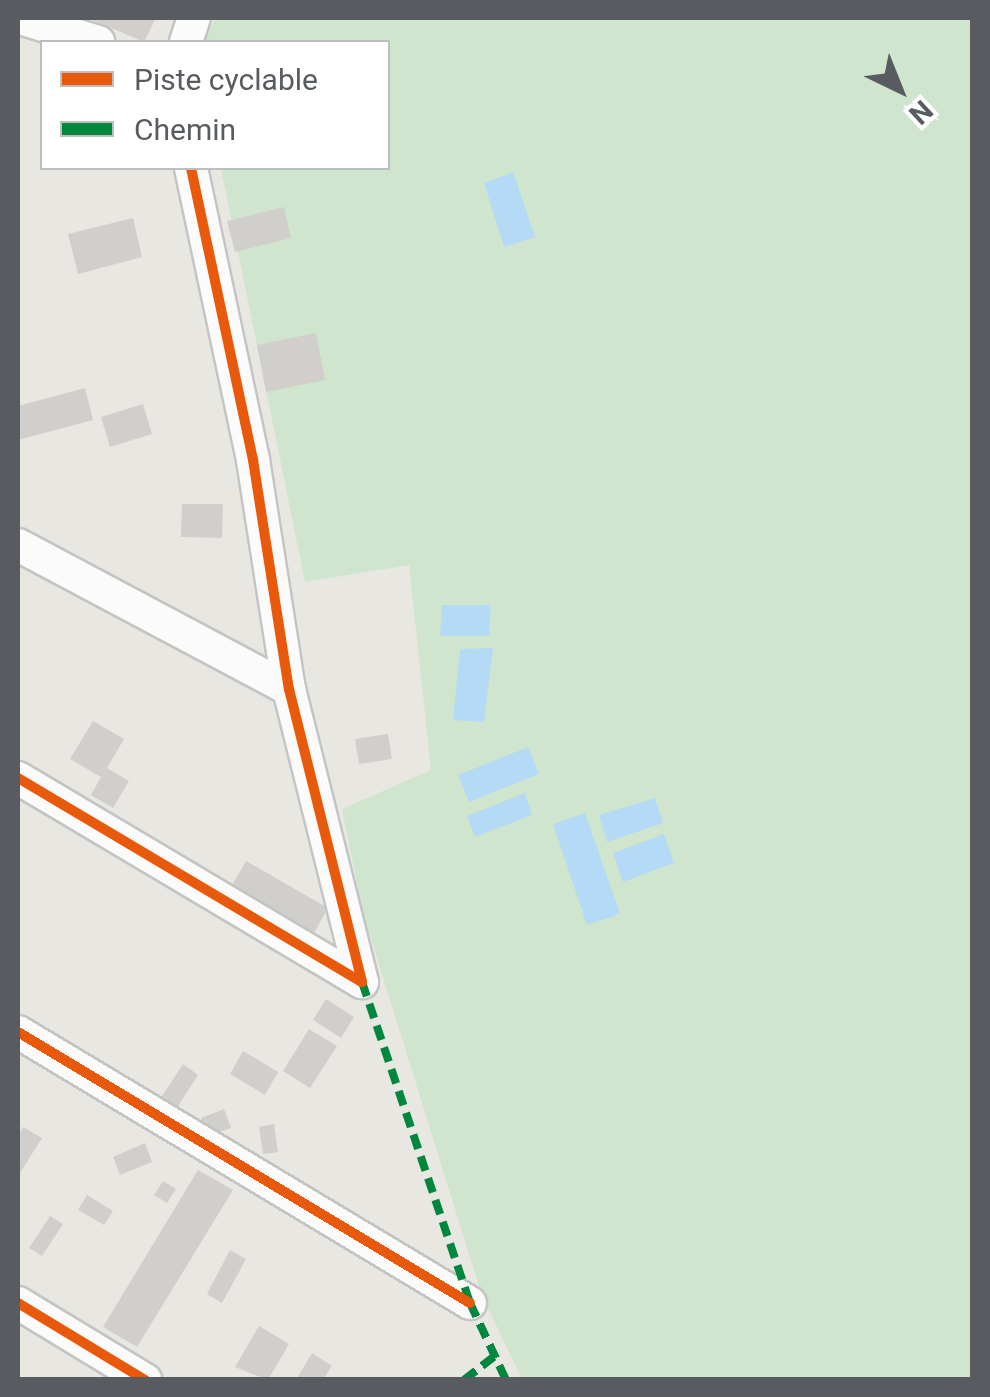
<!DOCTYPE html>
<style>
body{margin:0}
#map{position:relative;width:990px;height:1397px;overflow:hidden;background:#e8e7e2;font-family:Roboto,sans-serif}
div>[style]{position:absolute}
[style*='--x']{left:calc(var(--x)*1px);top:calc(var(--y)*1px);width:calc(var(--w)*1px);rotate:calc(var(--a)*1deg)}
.green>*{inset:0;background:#d0e5cd}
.water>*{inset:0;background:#b4daf5}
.building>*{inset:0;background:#d0cfcc}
.roads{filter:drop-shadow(2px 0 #c4c4c3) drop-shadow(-2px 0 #c4c4c3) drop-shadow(0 2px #c4c4c3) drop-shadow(0 -2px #c4c4c3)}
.minor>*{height:32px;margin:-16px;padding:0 16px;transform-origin:16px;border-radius:16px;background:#fcfbfb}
.quiet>*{height:8px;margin-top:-4px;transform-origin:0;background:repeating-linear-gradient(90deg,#00873e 0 15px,transparent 0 23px)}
.cycleway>*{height:10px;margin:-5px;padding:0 5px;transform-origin:5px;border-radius:5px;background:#e8590c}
span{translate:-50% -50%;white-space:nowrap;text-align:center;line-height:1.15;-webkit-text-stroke:9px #fff;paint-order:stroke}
.frame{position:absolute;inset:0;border:20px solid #585c60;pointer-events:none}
.legend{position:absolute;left:40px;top:40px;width:350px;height:130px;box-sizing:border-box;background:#fff;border:2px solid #bcbebf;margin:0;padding:12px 18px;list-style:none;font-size:30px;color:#585c60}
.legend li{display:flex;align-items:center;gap:20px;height:50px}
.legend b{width:50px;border:2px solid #bcbebf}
.north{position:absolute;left:850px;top:40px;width:100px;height:100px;-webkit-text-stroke:8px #fff;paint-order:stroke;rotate:137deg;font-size:28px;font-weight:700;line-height:40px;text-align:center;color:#585c60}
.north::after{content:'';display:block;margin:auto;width:35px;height:45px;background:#585c60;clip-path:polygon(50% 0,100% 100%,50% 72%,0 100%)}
</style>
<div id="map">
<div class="green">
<i style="clip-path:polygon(216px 18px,972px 18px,972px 1379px,522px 1379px,482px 1296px,363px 913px,342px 809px,431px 770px,409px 565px,305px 582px,221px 168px,388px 168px,388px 42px,202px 42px)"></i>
</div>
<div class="water">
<i style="clip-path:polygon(513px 172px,535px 237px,504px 247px,484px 183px)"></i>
<i style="clip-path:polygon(442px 605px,491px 605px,489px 636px,440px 636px)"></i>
<i style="clip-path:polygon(493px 648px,484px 722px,453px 720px,460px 649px)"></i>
<i style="clip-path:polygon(528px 747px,539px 774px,469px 802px,458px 775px)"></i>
<i style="clip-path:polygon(525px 793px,532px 815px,475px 837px,467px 816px)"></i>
<i style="clip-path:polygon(655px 798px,663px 823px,607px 842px,599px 815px)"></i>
<i style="clip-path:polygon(585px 813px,620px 914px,587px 925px,553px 824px)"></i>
<i style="clip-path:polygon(664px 834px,674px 863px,623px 882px,613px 853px)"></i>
</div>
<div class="building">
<i style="clip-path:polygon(88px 18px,156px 18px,144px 42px)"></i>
<i style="clip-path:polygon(284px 207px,291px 238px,235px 252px,227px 221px)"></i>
<i style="clip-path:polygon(133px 218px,142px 257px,78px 274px,68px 234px)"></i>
<i style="clip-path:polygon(316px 333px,325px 380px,266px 392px,257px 345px)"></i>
<i style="clip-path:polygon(85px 388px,93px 420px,18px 440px,18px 406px)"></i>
<i style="clip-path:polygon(143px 404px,152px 434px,110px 447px,101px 417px)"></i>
<i style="clip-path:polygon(182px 504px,223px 504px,222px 538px,181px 537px)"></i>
<i style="clip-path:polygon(93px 721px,124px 739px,107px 768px,129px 781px,113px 808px,91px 795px,101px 777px,70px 759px)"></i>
<i style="clip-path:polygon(388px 734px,392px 759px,359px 764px,355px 739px)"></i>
<i style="clip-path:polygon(246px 861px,328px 908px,310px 940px,228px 892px)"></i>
<i style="clip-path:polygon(326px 999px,354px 1017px,341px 1038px,313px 1020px)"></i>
<i style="clip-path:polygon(309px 1029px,337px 1046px,310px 1088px,283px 1071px)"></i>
<i style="clip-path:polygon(243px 1051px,278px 1072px,265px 1095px,230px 1074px)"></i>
<i style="clip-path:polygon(183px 1064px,198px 1075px,173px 1114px,157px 1104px)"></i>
<i style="clip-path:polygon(224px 1109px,231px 1128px,208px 1136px,201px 1118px)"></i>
<i style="clip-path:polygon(274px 1124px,278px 1152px,263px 1154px,259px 1127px)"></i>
<i style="clip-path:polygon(23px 1127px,42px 1138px,20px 1173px,18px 1136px)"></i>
<i style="clip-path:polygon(145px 1143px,152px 1162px,120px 1175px,113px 1157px)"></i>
<i style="clip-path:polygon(198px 1170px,233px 1190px,137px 1347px,103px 1327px)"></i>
<i style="clip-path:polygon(163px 1181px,176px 1189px,167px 1203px,154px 1195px)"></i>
<i style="clip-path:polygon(87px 1195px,113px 1211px,104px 1225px,78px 1210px)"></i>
<i style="clip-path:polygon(50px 1216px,63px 1224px,42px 1256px,29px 1248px)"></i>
<i style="clip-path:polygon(230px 1250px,246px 1259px,222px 1303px,207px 1294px)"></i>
<i style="clip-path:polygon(259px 1326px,289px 1344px,268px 1380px,235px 1367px)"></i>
<i style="clip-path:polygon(312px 1353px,332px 1366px,323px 1380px,296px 1380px)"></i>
</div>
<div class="roads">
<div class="minor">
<i style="--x:20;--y:18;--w:82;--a:17.1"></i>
<i style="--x:186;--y:42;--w:25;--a:-72"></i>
<i style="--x:191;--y:168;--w:299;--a:78"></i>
<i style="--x:253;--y:460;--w:232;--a:81.1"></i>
<i style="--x:289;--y:689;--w:302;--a:76"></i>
<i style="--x:18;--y:545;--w:307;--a:28"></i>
<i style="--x:18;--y:778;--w:400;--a:30.7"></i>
<i style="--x:18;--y:1032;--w:527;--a:30.95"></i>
<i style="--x:18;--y:1303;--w:149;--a:31.2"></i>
</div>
</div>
<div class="quiet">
<i style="--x:362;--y:982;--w:339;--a:71.4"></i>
<i style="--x:470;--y:1303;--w:85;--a:64.9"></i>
<i style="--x:464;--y:1380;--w:39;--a:-38"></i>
</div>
<div class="cycleway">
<i style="--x:191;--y:168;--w:299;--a:78"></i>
<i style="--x:253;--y:460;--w:232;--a:81.1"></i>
<i style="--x:289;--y:689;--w:302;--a:76"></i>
<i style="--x:18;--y:778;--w:400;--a:30.7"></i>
<i style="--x:18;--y:1032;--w:527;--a:30.95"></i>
<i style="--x:18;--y:1303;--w:149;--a:31.2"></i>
</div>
<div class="frame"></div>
<ul class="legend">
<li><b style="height:12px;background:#e8590c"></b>Piste cyclable</li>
<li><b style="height:12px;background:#00873e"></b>Chemin</li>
</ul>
<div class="north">N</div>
</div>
